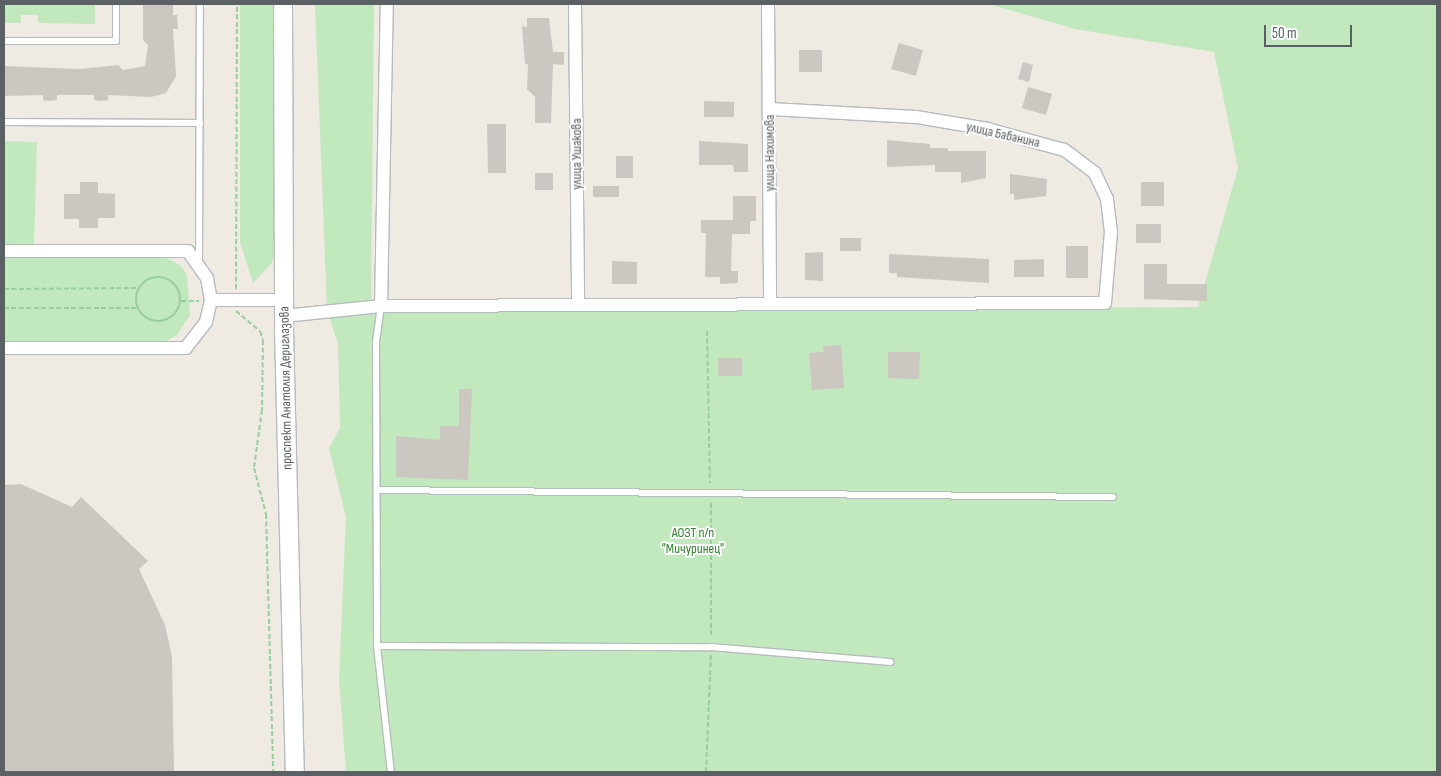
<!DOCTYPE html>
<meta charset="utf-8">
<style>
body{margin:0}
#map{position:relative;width:1441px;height:776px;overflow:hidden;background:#efebe2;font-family:"Sofia Sans Condensed",sans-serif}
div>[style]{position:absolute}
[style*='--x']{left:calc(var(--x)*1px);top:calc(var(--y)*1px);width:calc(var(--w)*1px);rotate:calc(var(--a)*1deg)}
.green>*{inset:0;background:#c2e8bd}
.building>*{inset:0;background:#ccc7c1}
.path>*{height:2px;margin-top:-1px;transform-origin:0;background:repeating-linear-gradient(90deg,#98cfa0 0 5px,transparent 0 7.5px)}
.path>.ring{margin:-1px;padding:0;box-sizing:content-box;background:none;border:2px solid #98cfa0;border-radius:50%}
.roads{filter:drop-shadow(1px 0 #b5babe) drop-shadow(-1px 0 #b5babe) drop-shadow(0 1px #b5babe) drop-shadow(0 -1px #b5babe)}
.lane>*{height:6px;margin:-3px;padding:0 3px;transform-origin:3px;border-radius:3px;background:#fff}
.street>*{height:12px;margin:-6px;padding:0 6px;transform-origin:6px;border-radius:6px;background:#fff}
.secondary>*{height:18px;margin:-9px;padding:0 9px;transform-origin:9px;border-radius:9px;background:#fff}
span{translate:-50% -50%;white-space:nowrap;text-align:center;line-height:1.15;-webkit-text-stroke:4px #fff;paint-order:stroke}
.street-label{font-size:14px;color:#5b6065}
.park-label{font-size:14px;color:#33822d}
.frame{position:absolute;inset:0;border:5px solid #5b6065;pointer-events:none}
.scale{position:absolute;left:1264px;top:25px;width:88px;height:22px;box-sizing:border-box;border:2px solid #5b6065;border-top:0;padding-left:6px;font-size:15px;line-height:18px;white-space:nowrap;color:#5b6065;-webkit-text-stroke:4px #fff;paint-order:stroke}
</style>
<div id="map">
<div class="green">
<i style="clip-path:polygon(4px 4px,95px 4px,95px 24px,38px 23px,38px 15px,21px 15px,21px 23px,4px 23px)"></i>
<i style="clip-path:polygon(240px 4px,275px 4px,276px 250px,271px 264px,253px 283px,240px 242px)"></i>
<i style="clip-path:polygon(315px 4px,374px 4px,371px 312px,1198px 307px,1238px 168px,1214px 52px,1075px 29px,989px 4px,1437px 4px,1437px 772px,346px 772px,339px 679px,346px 517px,329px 448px,340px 428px,338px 344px,327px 310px)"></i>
<i style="clip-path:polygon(4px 141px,37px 142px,34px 245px,4px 246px)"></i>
<i style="clip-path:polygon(4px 258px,167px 258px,180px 265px,187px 275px,190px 315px,177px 335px,166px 341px,4px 341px)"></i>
</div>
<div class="building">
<i style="clip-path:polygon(143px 4px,173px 4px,173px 15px,177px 15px,178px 29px,173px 29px,176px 76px,166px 93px,151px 97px,108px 95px,108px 100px,101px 101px,94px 100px,94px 95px,57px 95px,57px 100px,50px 101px,43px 100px,43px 95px,4px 96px,4px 66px,80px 69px,118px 65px,123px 70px,145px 66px,148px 45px,143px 40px)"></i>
<i style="clip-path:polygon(527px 18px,549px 18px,553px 52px,564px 52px,564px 65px,553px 64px,551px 123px,535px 123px,535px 97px,527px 89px,528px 64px,525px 64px,522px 26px,527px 27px)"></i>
<i style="clip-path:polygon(899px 43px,923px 50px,916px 76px,891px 69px)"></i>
<i style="clip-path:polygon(799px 50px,822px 50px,822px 72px,799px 72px)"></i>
<i style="clip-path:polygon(1023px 62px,1033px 65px,1029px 82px,1018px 79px)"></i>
<i style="clip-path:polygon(1028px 87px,1052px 94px,1046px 115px,1022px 108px)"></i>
<i style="clip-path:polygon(704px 101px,734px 102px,734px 117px,704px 117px)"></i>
<i style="clip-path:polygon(487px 124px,506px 124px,506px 173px,488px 173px)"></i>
<i style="clip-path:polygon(887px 140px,930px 144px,930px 148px,948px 148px,948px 151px,986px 151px,986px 178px,961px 183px,961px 172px,935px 172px,935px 165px,887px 167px)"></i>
<i style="clip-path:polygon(699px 141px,748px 144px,748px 172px,734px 172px,733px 165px,699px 165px)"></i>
<i style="clip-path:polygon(616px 156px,633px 156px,633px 178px,616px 178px)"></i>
<i style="clip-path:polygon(535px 173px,553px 173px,553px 190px,535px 190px)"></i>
<i style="clip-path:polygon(1010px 174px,1047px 179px,1046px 196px,1014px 200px,1014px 194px,1010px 194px)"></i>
<i style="clip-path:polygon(80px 182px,98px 182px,98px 193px,115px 194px,115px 218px,98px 218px,98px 228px,79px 228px,79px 219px,64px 219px,64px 194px,80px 194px)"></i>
<i style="clip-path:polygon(1141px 182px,1164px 182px,1164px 206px,1141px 206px)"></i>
<i style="clip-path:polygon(593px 186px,619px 186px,619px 197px,593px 197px)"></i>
<i style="clip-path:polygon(733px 196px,756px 196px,756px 221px,750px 221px,750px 234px,732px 234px,731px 271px,738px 271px,738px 283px,720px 284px,720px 277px,705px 277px,706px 233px,701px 233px,701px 220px,733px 220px)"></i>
<i style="clip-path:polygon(1136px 224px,1161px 224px,1161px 243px,1136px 243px)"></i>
<i style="clip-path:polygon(840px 238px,861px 238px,861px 251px,840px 251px)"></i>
<i style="clip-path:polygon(1066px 246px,1088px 246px,1088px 278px,1066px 278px)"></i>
<i style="clip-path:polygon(823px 252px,823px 281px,805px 280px,805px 253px)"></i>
<i style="clip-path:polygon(889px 254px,989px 259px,989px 283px,897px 277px,897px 273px,889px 273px)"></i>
<i style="clip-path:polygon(1044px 259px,1044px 277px,1014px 277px,1014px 260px)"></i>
<i style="clip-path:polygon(612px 261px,637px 262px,637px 284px,612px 284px)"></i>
<i style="clip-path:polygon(1144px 264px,1167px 264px,1167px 284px,1207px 284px,1207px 301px,1144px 299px)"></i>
<i style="clip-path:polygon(841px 345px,844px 388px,812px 390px,809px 353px,824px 352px,823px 346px)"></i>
<i style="clip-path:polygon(888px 352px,920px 352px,919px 379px,888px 378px)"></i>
<i style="clip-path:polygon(718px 358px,742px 358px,742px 376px,718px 376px)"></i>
<i style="clip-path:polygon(459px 389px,472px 389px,468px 480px,396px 477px,396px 436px,440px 440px,440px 426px,459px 426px)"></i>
<i style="clip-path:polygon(21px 484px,72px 507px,81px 497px,148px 561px,139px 569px,165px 625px,172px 657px,174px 772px,4px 772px,4px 485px)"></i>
</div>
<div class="path">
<i class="ring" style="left:136px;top:277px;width:42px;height:42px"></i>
<i style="--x:4;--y:289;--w:135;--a:-0.4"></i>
<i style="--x:236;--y:289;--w:285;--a:-89.8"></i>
<i style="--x:181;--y:301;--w:18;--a:0"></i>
<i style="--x:4;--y:308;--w:133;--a:0"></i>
<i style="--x:236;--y:311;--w:31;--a:40"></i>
<i style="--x:260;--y:331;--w:9;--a:72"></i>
<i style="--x:263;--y:340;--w:70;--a:90.8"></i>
<i style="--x:262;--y:410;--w:59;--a:97.9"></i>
<i style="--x:254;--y:468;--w:48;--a:75.4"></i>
<i style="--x:266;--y:514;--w:258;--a:88.4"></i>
<i style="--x:707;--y:331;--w:152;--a:88.9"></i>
<i style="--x:711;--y:503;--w:135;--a:90"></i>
<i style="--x:706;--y:772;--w:117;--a:-87.6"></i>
</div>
<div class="roads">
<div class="lane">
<i style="--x:4;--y:41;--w:112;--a:0"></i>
<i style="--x:116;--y:41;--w:37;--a:-90"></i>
<i style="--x:4;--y:122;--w:196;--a:0.3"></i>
<i style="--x:199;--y:263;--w:259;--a:-89.8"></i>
<i style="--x:381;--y:306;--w:34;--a:98"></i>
<i style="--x:376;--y:340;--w:306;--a:89.8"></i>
<i style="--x:377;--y:646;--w:127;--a:83.7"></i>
<i style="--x:378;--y:490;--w:735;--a:0.55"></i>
<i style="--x:377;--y:646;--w:334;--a:0.2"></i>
<i style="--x:711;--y:647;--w:180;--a:4.8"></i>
</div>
<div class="street">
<i style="--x:575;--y:4;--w:301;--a:89.4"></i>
<i style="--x:768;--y:4;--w:299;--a:89.6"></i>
<i style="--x:4;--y:251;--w:184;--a:0"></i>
<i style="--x:188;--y:251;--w:33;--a:55"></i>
<i style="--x:207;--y:278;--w:22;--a:80"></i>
<i style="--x:211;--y:300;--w:23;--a:103"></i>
<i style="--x:206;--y:322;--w:33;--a:128"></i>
<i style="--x:186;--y:348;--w:182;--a:180"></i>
<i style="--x:211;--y:300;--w:73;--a:0"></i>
<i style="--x:381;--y:306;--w:302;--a:-88.9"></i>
<i style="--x:284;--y:316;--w:98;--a:-5.9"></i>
<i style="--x:381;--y:306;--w:724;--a:-0.24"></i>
<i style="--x:1105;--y:303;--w:71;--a:-85.2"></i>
<i style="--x:1111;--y:232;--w:33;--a:-97"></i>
<i style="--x:1107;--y:199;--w:29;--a:-115"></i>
<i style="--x:1095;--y:173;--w:39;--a:-143"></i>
<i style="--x:1064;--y:150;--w:79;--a:-164.6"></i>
<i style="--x:988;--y:129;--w:73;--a:-170.5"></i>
<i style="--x:916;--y:117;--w:146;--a:-176.9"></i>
</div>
<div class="secondary">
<i style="--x:283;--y:4;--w:326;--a:89.8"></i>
<i style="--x:284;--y:330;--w:442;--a:88.6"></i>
</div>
</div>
<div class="street-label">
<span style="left:1003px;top:135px;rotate:13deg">улица Бабанина</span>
<span style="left:770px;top:153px;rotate:-90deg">улица Нахимова</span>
<span style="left:577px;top:154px;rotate:-90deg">улица Ушакова</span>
<span style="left:286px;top:388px;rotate:-91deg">проспект Анатолия Дериглазова</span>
</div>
<div class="park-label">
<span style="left:693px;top:541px">АОЗТ п/п<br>"Мичуринец"</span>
</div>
<div class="frame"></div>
<div class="scale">50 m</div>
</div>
